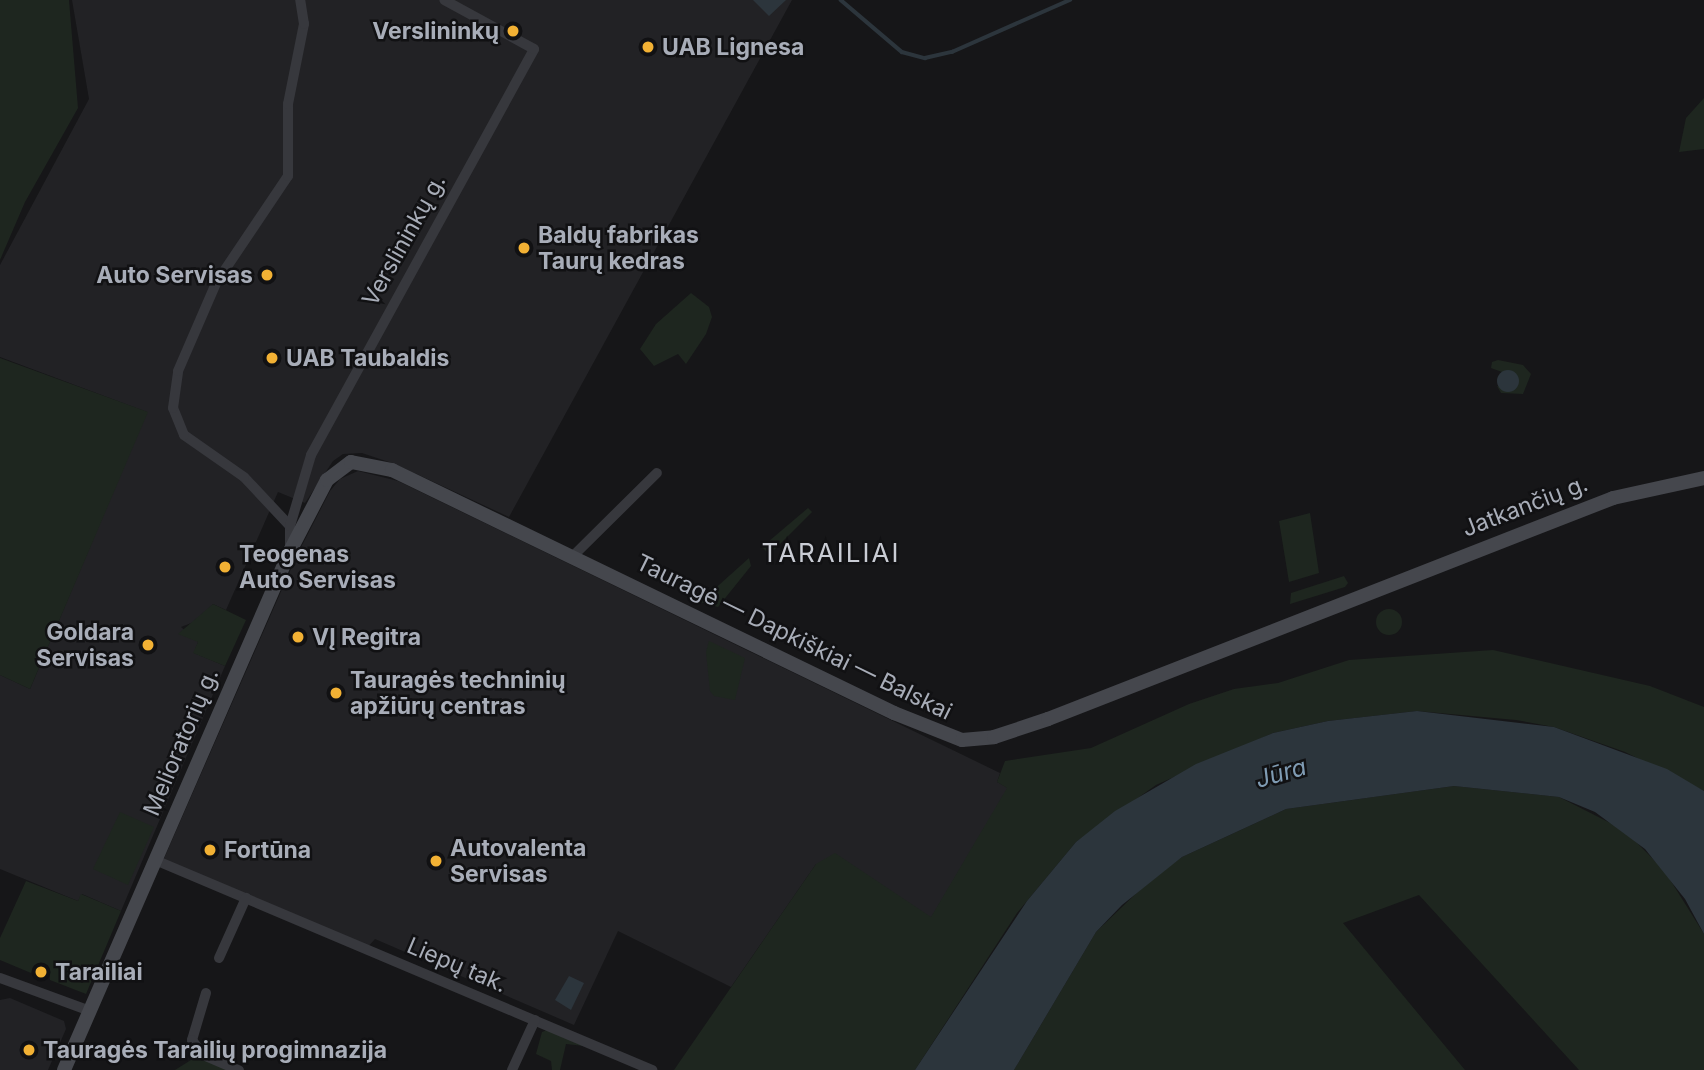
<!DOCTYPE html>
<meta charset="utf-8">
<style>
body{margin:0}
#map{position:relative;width:1704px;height:1070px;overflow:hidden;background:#161618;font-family:Inter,sans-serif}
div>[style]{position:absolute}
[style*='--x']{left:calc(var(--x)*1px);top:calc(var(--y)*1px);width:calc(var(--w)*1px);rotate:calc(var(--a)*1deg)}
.built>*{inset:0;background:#222225}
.green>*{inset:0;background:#1e261f}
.round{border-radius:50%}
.water>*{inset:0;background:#2c353c}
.stream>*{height:3.5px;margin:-1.75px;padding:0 1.75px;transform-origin:1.75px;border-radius:1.75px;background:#2c353c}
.minor>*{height:10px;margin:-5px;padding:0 5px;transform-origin:5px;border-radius:5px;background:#37383d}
.secondary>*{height:14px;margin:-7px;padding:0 7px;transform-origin:7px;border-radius:7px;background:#45474d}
.dots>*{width:19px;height:19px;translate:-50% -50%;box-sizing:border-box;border:4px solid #111113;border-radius:50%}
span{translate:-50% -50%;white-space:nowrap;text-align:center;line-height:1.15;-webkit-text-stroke:5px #111113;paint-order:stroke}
.poi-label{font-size:23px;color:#a8adb8;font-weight:700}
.right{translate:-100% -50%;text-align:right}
.left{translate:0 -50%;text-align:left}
.street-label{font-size:23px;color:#a8adb8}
.water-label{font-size:24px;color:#7f9bb3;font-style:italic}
.quarter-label{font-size:26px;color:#c9ccd4;letter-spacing:2px}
</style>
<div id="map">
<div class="built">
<i style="clip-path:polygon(72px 0,792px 0,509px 517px,395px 464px,362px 453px,343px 454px,333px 461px,305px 503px,278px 492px,226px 610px,213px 604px,199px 620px,181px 627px,198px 642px,194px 653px,225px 666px,121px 911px,82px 894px,78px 901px,0 869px,0 675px,30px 689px,147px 412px,0 357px,0 265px,89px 99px)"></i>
<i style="clip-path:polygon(358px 471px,398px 481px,1000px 773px,997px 782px,1008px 788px,931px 918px,816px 864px,731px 987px,618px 931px,574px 1025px,375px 939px,366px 949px,162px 863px,297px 555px,330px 491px,340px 479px)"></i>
<i style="clip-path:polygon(10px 998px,64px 1021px,66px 1029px,48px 1070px,0 1070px,0 1000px)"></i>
</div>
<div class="green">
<i style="clip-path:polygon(0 0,69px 0,78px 108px,25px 202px,0 260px)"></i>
<i style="clip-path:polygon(1704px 98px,1704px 149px,1679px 152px,1686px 118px)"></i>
<i style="clip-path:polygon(691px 293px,709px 307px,712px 317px,706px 334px,686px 364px,678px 354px,654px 366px,640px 349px,656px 324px)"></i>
<i style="clip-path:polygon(0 358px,148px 412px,30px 689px,0 675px)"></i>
<i style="clip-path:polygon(1498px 360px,1523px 365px,1531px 374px,1523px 394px,1501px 393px,1497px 386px,1511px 391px,1502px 372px,1491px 368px,1492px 362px)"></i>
<i style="clip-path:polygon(808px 508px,812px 512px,774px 550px,767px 552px,762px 547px)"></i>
<i style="clip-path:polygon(1310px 513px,1319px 573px,1289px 582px,1279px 521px)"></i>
<i style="clip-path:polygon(749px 558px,751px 566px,718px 607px,700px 602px)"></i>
<i style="clip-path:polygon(1344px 576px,1348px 583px,1345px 587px,1290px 604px,1291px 593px)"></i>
<i style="clip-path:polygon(213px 604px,246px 620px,225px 666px,193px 653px,198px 642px,178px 634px)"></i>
<i class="round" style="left:1376px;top:609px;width:26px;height:26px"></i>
<i style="clip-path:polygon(709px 641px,745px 658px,735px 700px,714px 696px,710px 691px,706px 652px)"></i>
<i style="clip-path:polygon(1493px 650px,1650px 686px,1704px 707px,1704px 791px,1625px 752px,1554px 727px,1516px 720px,1417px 711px,1328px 721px,1273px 733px,1156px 785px,1076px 842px,1017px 913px,915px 1070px,674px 1070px,816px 864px,835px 853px,931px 917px,1007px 788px,997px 782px,1005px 761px,1091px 748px,1189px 704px,1234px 689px,1278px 683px,1349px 660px)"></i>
<i style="clip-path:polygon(1454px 786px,1559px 797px,1624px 830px,1664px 870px,1704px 934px,1704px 1070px,1579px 1070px,1419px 895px,1343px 923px,1465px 1070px,1014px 1070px,1096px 932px,1148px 882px,1182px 857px,1286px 809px)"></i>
<i style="clip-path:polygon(120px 812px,154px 827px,128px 885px,93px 869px)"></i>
<i style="clip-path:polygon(26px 881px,78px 901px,81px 894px,121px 911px,86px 994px,50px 980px,49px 971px,37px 967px,31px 973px,0 960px,0 938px)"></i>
<i style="clip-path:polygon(547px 1030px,584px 1046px,566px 1044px,560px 1070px,552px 1070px,551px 1061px,536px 1054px,542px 1032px)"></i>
<i style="clip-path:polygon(199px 1055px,231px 1070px,175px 1070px)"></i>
</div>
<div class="water">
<i style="clip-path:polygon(753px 0,786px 0,769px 16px)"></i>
<i class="round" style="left:1497px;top:370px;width:22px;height:22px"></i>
<i style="clip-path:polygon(1417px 711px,1554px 727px,1667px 769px,1704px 791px,1704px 934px,1685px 899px,1645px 849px,1595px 812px,1559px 797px,1454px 786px,1286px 809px,1182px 857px,1122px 905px,1096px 932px,1014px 1070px,915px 1070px,1027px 901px,1076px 842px,1115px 811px,1196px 764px,1273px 733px,1328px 721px)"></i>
<i style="clip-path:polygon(569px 976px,584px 983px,571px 1010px,555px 1000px)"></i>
</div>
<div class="stream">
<i style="--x:841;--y:0;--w:80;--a:40.4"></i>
<i style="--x:902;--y:52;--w:24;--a:15"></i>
<i style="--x:925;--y:58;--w:28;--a:-13"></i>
<i style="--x:952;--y:52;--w:129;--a:-23.8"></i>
</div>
<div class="minor">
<i style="--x:290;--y:526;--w:67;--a:-133.2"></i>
<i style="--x:244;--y:477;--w:73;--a:-145"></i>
<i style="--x:184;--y:435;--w:29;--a:-112"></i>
<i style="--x:173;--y:408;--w:37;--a:-82"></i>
<i style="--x:178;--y:371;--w:96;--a:-66.6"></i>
<i style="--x:216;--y:283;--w:129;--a:-56.1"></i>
<i style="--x:288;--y:176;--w:72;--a:-90"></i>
<i style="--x:288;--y:104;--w:82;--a:-78.7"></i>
<i style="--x:304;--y:24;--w:24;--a:-99"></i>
<i style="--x:290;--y:548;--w:22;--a:-90"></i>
<i style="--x:290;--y:526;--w:74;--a:-73.5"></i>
<i style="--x:311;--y:455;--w:463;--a:-61.2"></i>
<i style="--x:534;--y:49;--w:102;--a:-151.4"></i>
<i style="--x:573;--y:556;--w:118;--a:-44.7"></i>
<i style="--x:155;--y:860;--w:540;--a:22.91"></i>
<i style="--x:219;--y:958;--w:66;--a:-65.8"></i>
<i style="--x:0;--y:978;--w:96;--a:20.1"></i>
<i style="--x:206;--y:993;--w:49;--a:106.6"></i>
<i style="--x:192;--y:1040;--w:19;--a:54"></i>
<i style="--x:203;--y:1055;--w:39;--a:23"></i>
<i style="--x:512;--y:1070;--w:55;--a:-65.3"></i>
</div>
<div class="secondary">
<i style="--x:64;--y:1070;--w:566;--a:-66.47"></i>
<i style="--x:290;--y:551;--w:80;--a:-62.5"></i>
<i style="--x:327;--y:480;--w:30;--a:-37"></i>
<i style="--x:351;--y:462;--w:42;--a:11"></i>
<i style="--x:392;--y:470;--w:558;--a:25.83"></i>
<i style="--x:894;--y:713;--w:73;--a:21.7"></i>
<i style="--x:962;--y:740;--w:32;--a:-5"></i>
<i style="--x:994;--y:737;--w:57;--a:-18.4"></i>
<i style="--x:1048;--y:719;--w:607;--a:-21.36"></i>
<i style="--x:1613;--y:498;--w:93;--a:-12.4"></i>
</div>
<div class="dots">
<i style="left:513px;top:31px;background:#f2b134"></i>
<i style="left:648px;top:47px;background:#f2b134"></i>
<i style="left:524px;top:248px;background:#f2b134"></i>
<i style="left:267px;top:275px;background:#f2b134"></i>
<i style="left:272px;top:358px;background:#f2b134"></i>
<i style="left:225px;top:567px;background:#f2b134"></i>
<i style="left:298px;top:637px;background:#f2b134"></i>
<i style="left:148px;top:645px;background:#f2b134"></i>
<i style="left:336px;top:693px;background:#f2b134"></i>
<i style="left:210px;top:850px;background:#f2b134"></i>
<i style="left:436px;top:861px;background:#f2b134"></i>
<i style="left:41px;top:972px;background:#f2b134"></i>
<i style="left:29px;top:1050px;background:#f2b134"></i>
</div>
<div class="poi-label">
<span class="right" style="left:499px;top:31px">Verslininkų</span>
<span class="left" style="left:662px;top:47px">UAB Lignesa</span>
<span class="left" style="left:538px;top:248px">Baldų fabrikas<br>Taurų kedras</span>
<span class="right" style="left:253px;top:275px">Auto Servisas</span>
<span class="left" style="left:286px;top:358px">UAB Taubaldis</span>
<span class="left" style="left:239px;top:567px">Teogenas<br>Auto Servisas</span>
<span class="right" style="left:134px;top:645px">Goldara<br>Servisas</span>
<span class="left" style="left:312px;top:637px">VĮ Regitra</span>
<span class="left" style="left:350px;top:693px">Tauragės techninių<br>apžiūrų centras</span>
<span class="left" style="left:450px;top:861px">Autovalenta<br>Servisas</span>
<span class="left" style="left:224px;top:850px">Fortūna</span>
<span class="left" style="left:55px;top:972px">Tarailiai</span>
<span class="left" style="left:43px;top:1050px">Tauragės Tarailių progimnazija</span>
</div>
<div class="street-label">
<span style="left:404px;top:240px;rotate:-61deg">Verslininkų g.</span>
<span style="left:1525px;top:506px;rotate:-21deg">Jatkančių g.</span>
<span style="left:794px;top:637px;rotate:26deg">Tauragė — Dapkiškiai — Balskai</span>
<span style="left:181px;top:742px;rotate:-67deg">Melioratorių g.</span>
<span style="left:457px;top:965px;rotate:23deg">Liepų tak.</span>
</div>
<div class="water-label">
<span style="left:1281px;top:773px;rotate:-16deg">Jūra</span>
</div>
<div class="quarter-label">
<span style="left:831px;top:553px">TARAILIAI</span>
</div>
</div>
